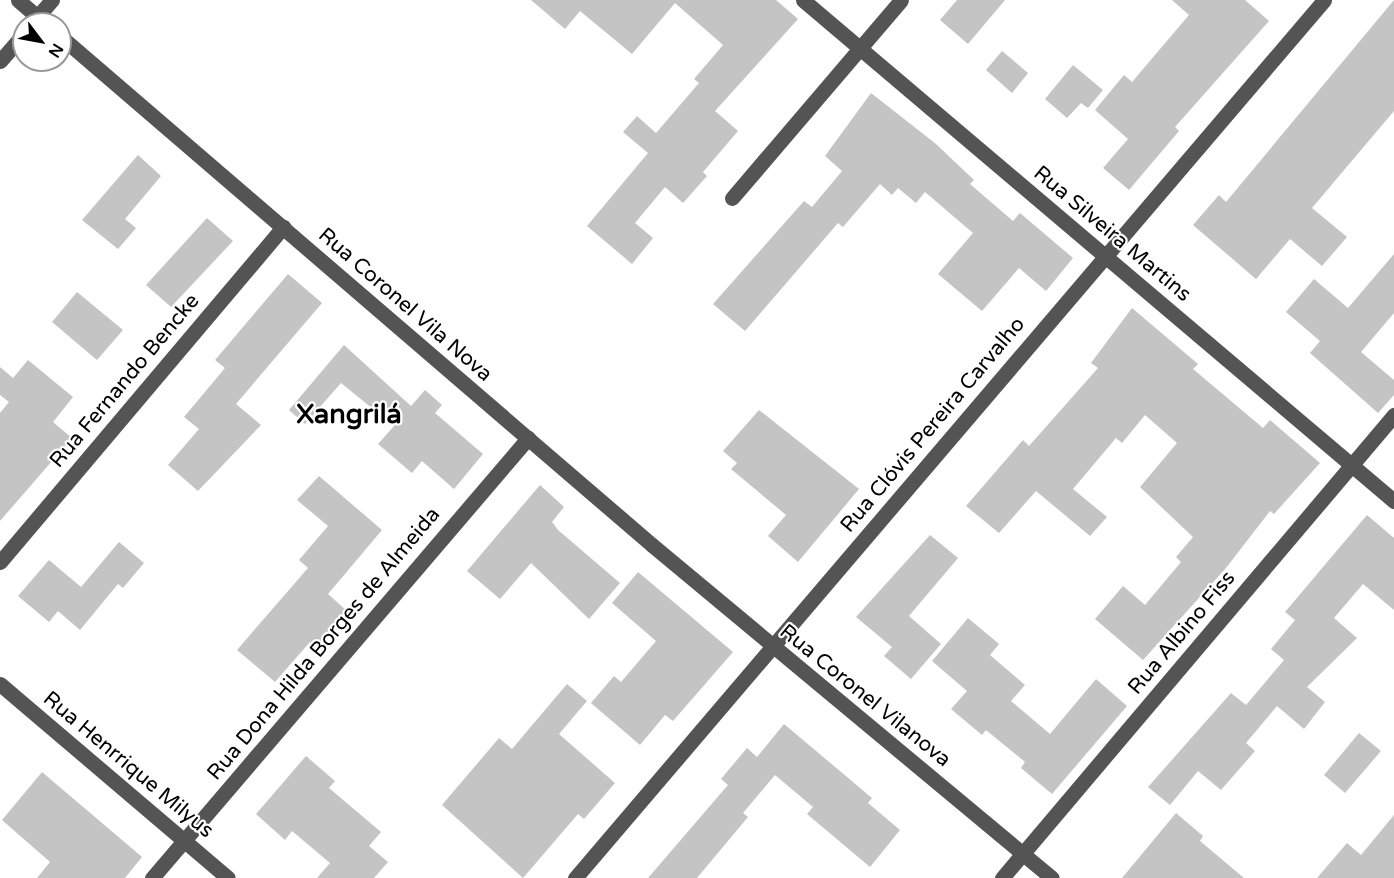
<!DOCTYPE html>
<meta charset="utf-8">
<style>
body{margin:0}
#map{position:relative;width:1394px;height:878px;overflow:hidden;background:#fff;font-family:"Varela Round",sans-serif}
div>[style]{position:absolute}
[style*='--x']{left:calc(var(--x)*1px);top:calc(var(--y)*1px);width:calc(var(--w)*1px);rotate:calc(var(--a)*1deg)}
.building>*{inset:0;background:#c4c4c4}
.minor>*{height:15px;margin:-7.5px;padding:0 7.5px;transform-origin:7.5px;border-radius:7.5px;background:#545454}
span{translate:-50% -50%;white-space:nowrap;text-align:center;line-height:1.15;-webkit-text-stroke:4.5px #fff;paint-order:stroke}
.street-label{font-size:21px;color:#000}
.district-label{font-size:27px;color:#000;font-weight:700}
.north{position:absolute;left:12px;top:12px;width:60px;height:60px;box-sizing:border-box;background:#fff;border:2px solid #999;border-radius:50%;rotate:122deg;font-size:16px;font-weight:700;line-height:24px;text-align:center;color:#000}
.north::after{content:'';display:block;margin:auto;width:21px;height:27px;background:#000;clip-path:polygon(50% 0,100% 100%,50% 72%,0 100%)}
</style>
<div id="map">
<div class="building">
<i style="clip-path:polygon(531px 0,776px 0,798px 19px,715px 111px,738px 131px,703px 172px,707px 176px,683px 203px,665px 187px,635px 223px,653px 238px,632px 264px,587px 226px,648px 153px,623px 132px,637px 116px,656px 133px,699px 83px,694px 79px,723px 45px,675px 3px,632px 54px,580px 11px,565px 29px)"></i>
<i style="clip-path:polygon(957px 0,1005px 0,968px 44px,940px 20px)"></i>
<i style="clip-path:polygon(1172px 0,1245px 0,1269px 21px,1175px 127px,1179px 131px,1129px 190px,1103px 168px,1128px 139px,1095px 110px,1124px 75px,1132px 82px,1189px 15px)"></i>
<i style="clip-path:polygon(1394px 0,1394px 111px,1312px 208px,1347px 237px,1322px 266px,1290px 239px,1256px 279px,1193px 225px,1219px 195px,1226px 202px)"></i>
<i style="clip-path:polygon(1002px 51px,1028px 73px,1012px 93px,986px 70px)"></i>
<i style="clip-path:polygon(1073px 65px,1103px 90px,1088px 108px,1081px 103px,1067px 118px,1045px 99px)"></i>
<i style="clip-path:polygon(871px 93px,936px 144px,974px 180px,970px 184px,1013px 221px,1020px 213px,1073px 258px,1046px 291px,1019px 268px,982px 311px,938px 274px,973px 233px,925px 192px,916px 203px,898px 188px,892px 195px,880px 184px,843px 227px,838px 223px,745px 331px,713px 304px,804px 201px,812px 207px,842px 171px,825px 156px)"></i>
<i style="clip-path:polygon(138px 155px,161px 176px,125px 219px,136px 228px,118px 249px,82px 220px)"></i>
<i style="clip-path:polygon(207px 218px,233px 241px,171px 307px,146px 285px)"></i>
<i style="clip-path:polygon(1394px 254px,1394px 313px,1361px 352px,1394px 380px,1394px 395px,1378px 413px,1310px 353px,1320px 341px,1286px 312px,1314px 279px,1348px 308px)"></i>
<i style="clip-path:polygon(288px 274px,322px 303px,236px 404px,261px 425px,198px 491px,168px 465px,199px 429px,184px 417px,225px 368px,215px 360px)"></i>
<i style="clip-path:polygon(77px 292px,123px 330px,97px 360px,52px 322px)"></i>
<i style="clip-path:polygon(1132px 308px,1198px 364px,1193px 369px,1263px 428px,1270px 420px,1320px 463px,1274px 514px,1270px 511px,1226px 568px,1143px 660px,1095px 619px,1123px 586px,1145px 605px,1181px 562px,1176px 557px,1193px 537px,1140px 487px,1177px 443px,1145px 415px,1122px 443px,1116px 438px,1073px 489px,1107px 517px,1090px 536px,1036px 491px,999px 533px,966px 506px,1023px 440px,1029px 446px,1098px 368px,1091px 363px)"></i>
<i style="clip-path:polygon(344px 345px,411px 406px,425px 390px,442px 405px,435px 413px,483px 454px,454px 489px,422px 461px,412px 473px,378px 444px,394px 426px,341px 383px,305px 424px,289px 410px)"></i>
<i style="clip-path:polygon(28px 360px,73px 397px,53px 422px,72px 438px,0 521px,0 413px,9px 402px,0 395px,0 367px,13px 378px)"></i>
<i style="clip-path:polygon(759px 410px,859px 489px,798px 562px,768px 536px,786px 515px,731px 469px,737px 463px,723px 451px)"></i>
<i style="clip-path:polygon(319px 476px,382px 530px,328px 594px,347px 611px,316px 647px,310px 642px,275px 682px,237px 650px,308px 568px,299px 560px,328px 526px,297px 500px)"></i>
<i style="clip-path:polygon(540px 485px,564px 507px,552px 522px,558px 530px,620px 583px,589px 619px,531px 563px,500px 599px,467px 571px)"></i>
<i style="clip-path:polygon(1367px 515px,1394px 538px,1394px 610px,1363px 584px,1334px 618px,1357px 638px,1307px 687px,1325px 702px,1304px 729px,1277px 706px,1246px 743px,1255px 751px,1221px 790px,1198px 771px,1170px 805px,1148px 787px,1231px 693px,1246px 705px,1284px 660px,1271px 649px,1295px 620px,1285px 612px)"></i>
<i style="clip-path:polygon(930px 535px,958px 558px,909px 616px,941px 644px,911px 679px,884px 656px,892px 647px,856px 617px)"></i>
<i style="clip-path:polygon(119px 542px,144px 563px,123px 588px,118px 584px,80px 630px,58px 611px,49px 622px,18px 596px,49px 560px,81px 587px)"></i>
<i style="clip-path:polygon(638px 572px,733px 652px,673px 721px,665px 715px,640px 745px,591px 703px,614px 676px,621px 682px,656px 641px,612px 603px)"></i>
<i style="clip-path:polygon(968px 618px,999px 644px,990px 655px,1025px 685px,1011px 701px,1050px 734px,1096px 679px,1127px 706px,1052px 794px,1021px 768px,1025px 762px,986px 730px,982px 735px,951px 709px,967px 691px,932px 661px)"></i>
<i style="clip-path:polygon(567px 684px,587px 701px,559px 734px,615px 783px,584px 819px,578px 814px,523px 878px,442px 805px,499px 738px,512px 749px)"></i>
<i style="clip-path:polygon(784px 724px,872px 798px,868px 803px,900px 830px,870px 867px,807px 814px,813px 807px,775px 775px,743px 813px,748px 817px,697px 878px,648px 878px,728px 785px,721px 779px,747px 748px,757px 757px)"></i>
<i style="clip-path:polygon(1359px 733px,1381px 751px,1345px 793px,1324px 775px)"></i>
<i style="clip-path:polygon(306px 756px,335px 781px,329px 788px,381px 832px,369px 846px,388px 862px,374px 878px,317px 878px,330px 863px,292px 831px,285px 840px,256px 814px)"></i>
<i style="clip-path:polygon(42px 772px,142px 857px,125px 878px,37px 878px,50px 862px,2px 820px)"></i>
<i style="clip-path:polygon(1176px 813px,1203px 836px,1200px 841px,1244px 878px,1122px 878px)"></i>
<i style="clip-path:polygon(1394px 815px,1394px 878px,1317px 878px,1347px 843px,1361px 855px)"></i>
</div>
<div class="minor">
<i style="--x:18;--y:0;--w:37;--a:41"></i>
<i style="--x:803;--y:0;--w:775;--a:40.29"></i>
<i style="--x:31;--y:24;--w:32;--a:-49"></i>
<i style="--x:60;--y:36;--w:781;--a:40.69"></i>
<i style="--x:652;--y:545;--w:520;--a:39.78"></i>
<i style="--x:0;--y:61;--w:37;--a:-49"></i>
<i style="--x:732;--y:198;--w:260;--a:-49.5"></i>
<i style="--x:0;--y:562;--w:439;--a:-49.8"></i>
<i style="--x:0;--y:684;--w:299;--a:40.4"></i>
<i style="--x:152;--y:878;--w:579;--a:-49.48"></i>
<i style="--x:575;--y:878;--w:1154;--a:-49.53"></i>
<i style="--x:1002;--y:878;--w:607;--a:-49.75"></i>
</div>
<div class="street-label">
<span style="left:1112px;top:234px;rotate:40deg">Rua Silveira Martins</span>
<span style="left:405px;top:305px;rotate:41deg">Rua Coronel Vila Nova</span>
<span style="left:125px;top:381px;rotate:-50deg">Rua Fernando Bencke</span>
<span style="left:933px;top:425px;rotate:-50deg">Rua Clóvis Pereira Carvalho</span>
<span style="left:1182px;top:633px;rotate:-50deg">Rua Albino Fiss</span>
<span style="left:324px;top:644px;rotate:-50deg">Rua Dona Hilda Borges de Almeida</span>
<span style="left:865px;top:696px;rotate:39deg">Rua Coronel Vilanova</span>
<span style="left:128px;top:765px;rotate:40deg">Rua Henrrique Milyus</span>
</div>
<div class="district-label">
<span style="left:349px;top:415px">Xangrilá</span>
</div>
<div class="north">N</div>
</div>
